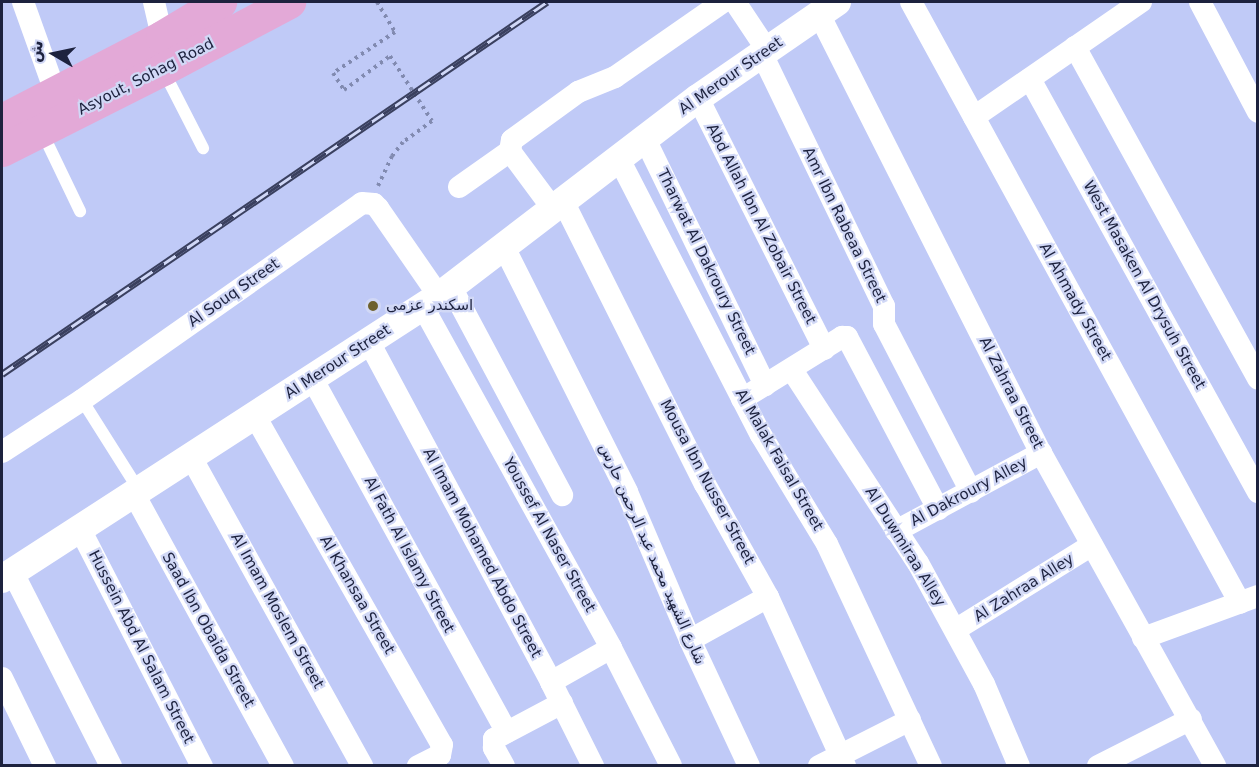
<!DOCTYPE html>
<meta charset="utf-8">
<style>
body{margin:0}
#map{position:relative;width:1259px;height:767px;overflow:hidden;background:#c0caf7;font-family:"DejaVu Sans",Vazirmatn,sans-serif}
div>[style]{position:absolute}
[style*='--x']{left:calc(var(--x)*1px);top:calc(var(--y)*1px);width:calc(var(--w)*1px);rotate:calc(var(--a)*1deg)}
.path>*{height:4px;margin-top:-2px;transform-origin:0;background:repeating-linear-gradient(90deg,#818ab0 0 3px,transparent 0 7.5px)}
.service>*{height:12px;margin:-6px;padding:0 6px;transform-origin:6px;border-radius:6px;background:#fff}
.minor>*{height:22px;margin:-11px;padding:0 11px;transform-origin:11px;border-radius:11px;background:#fff}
.tertiary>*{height:28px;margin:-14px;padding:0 14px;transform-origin:14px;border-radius:14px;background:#fff}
.primary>*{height:33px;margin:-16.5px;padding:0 16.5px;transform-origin:16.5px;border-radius:16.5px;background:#e3a9d7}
.rail>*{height:7px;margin-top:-3.5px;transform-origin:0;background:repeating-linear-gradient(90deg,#d1d8f6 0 14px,#3a405f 0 28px);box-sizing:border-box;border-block:2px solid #3a405f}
.dots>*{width:16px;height:16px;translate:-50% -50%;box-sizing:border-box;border:3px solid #d1d8f6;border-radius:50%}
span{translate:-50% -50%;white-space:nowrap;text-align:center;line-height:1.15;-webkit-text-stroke:4.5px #d1d8f6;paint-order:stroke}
.street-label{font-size:15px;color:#1d223e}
.poi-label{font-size:15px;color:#1d223e}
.left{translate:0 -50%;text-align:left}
.frame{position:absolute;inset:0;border:3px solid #1d223e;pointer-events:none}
.north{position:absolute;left:24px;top:24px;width:60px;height:60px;-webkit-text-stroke:4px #d1d8f6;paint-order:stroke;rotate:279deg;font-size:16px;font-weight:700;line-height:24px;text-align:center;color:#1d223e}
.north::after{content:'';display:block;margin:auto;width:21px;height:27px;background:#1d223e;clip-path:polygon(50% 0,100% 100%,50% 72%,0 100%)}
</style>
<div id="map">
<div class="path">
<i style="--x:377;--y:2;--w:35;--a:59"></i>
<i style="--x:395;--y:32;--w:74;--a:146.5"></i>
<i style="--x:333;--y:73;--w:20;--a:57"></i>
<i style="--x:344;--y:90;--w:57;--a:-36.5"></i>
<i style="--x:390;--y:56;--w:77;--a:57.1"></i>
<i style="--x:432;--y:121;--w:36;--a:144"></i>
<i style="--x:403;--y:142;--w:18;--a:128"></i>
<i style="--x:392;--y:156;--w:33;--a:115"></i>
</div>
<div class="service">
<i style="--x:163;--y:70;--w:88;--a:62.9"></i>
<i style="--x:42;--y:132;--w:88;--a:64.3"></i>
<i style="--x:82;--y:400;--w:107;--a:57.7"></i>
</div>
<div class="minor">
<i style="--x:23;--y:2;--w:98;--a:70.3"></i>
<i style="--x:154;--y:2;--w:36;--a:77"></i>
<i style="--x:735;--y:2;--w:58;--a:56.3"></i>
<i style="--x:911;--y:2;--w:685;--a:61.3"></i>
<i style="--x:1200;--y:2;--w:124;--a:62.2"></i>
<i style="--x:819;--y:14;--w:492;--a:63.2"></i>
<i style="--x:1041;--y:453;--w:358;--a:60.9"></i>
<i style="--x:1075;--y:47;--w:379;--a:61.1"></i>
<i style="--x:762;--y:54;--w:280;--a:64.2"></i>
<i style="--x:884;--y:306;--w:18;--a:90"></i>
<i style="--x:884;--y:324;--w:189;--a:62.6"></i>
<i style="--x:1030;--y:79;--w:472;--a:61.1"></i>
<i style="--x:698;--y:98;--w:281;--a:63.3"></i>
<i style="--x:974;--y:117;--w:203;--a:-34.6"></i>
<i style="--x:645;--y:139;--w:274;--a:64"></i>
<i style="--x:619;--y:159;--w:310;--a:62.8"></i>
<i style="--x:761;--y:435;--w:127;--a:58.8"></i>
<i style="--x:827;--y:544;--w:245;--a:64.9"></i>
<i style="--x:459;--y:187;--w:62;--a:-35.2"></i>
<i style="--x:563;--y:201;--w:317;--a:63.4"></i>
<i style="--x:705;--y:484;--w:129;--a:60.9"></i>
<i style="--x:768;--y:597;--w:186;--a:65.5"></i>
<i style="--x:553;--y:209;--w:72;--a:-126.6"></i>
<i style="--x:510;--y:151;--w:11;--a:-80"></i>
<i style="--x:512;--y:140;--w:82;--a:-36"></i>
<i style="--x:578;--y:92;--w:40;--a:-22"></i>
<i style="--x:615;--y:77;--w:131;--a:-34.8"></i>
<i style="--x:504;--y:247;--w:274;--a:63.3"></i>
<i style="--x:627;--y:492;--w:161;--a:66.9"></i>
<i style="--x:690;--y:640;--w:139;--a:64.9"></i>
<i style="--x:451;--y:287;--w:236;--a:61.9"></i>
<i style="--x:423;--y:307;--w:389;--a:61.1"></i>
<i style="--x:611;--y:648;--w:132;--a:63"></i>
<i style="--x:369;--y:342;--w:386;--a:61.8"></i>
<i style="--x:551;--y:682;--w:94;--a:63.4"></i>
<i style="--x:792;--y:370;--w:230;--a:56.9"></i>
<i style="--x:918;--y:563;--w:138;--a:61.4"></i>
<i style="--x:984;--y:684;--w:89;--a:66.9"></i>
<i style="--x:312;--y:378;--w:404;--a:61.2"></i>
<i style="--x:742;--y:399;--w:118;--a:-31.8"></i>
<i style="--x:842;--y:337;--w:5;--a:0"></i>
<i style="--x:847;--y:337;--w:195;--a:62.1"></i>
<i style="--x:255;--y:416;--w:378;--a:60.4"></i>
<i style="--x:442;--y:745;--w:10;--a:101"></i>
<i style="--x:440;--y:755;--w:25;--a:153"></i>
<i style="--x:2;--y:452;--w:95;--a:-33"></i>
<i style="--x:82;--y:400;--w:342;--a:-35.1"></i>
<i style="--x:362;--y:203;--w:12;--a:5"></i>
<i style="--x:374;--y:204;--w:6;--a:45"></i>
<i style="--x:378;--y:208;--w:107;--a:55.3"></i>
<i style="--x:191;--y:457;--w:353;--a:61"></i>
<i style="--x:134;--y:494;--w:310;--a:61.3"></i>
<i style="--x:80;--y:529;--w:267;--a:62.8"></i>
<i style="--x:896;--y:531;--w:165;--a:-28.3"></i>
<i style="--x:12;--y:571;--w:219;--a:63.1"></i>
<i style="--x:955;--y:630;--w:161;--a:-31.8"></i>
<i style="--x:1143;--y:638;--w:122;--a:-20.1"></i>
<i style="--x:690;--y:640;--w:89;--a:-28.9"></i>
<i style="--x:2;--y:678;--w:98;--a:64"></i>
<i style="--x:551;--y:682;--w:69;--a:-29.5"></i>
<i style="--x:504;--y:766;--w:21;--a:-119"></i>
<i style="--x:494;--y:748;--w:9;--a:-90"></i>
<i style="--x:494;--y:739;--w:77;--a:-27.9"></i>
<i style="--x:819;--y:766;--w:102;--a:-26.8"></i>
<i style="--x:1098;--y:766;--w:104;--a:-26.8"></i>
</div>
<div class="tertiary">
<i style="--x:2;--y:579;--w:521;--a:-32.93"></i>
<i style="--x:439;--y:296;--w:326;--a:-37.4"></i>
<i style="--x:698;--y:98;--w:169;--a:-34.6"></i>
</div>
<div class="primary">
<i style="--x:2;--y:120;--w:180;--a:-27.4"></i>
<i style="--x:162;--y:37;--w:68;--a:-31.1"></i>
<i style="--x:2;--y:150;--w:180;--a:-26.7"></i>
<i style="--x:163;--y:69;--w:143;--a:-28"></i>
</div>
<div class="rail">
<i style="--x:2;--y:374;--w:660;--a:-34.32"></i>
</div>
<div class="dots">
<i style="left:373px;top:306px;background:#6e612e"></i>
</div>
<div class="street-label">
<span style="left:731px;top:76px;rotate:-35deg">Al Merour Street</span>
<span style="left:146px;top:77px;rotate:-27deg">Asyout, Sohag Road</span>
<span style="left:761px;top:224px;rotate:63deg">Abd Allah Ibn Al Zobair Street</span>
<span style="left:844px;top:225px;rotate:64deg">Amr Ibn Rabeaa Street</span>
<span style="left:706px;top:262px;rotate:64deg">Tharwat Al Dakroury Street</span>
<span style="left:1144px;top:285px;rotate:61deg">West Masaken Al Drysuh Street</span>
<span style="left:234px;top:293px;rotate:-35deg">Al Souq Street</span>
<span style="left:1075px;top:302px;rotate:61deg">Al Ahmady Street</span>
<span style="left:338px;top:362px;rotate:-33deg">Al Merour Street</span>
<span style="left:1011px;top:393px;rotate:63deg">Al Zahraa Street</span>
<span style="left:779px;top:460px;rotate:60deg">Al Malak Faisal Street</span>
<span style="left:707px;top:482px;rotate:62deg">Mousa Ibn Nusser Street</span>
<span style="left:969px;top:492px;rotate:-28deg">Al Dakroury Alley</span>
<span style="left:549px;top:535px;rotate:61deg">Youssef Al Naser Street</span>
<span style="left:905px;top:547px;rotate:58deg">Al Duwmiraa Alley</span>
<span style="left:482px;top:553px;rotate:62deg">Al Imam Mohamed Abdo Street</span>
<span style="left:652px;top:554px;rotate:66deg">شارع الشهيد محمد عبد الرحمن حارس</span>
<span style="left:409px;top:555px;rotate:62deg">Al Fath Al Islamy Street</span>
<span style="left:1024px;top:588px;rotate:-32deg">Al Zahraa Alley</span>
<span style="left:357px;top:595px;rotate:60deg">Al Khansaa Street</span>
<span style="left:277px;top:611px;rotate:61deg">Al Imam Moslem Street</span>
<span style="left:208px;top:630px;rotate:61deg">Saad Ibn Obaida Street</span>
<span style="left:141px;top:647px;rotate:63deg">Hussein Abd Al Salam Street</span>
</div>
<div class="poi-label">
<span class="left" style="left:386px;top:306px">اسكندر عزمى</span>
</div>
<div class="frame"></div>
<div class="north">ش</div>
</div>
